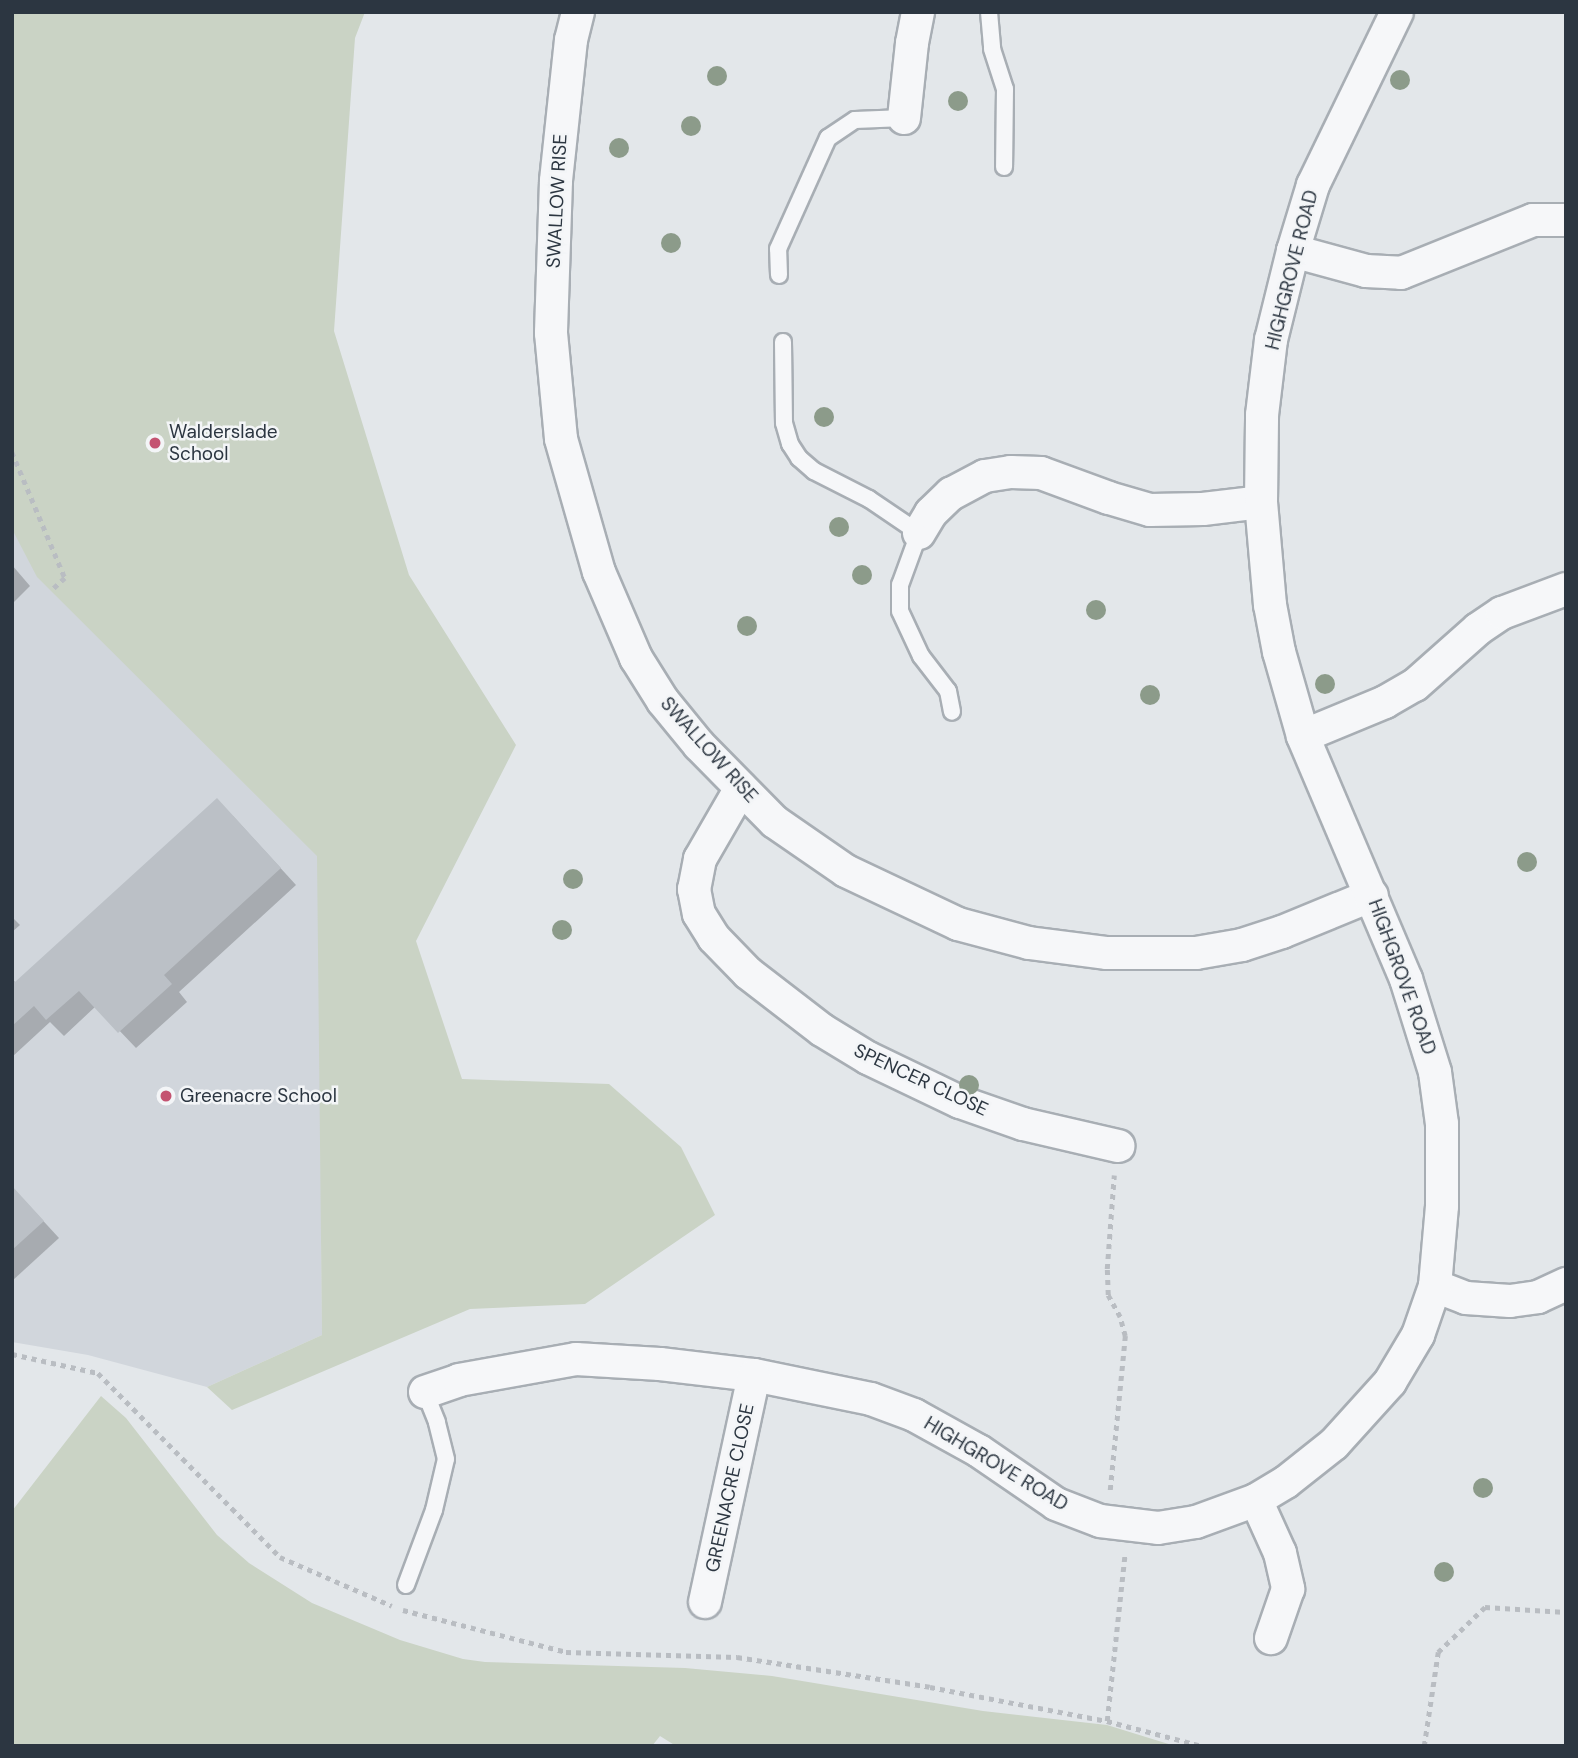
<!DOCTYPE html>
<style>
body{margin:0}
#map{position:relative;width:1578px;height:1758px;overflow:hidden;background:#e3e7ea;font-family:"DM Sans",sans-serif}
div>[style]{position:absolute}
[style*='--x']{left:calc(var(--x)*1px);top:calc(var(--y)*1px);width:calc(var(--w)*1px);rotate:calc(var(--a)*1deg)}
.built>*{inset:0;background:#d1d6dc}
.green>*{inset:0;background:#cad3c5}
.shadow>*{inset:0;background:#0003}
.building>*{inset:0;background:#bbc0c6}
.path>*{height:4.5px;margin-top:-2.25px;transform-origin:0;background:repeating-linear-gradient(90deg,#b9bdc2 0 5px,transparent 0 10px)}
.roads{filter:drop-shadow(2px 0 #a8aeb4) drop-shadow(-2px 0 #a8aeb4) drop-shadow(0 2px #a8aeb4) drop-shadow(0 -2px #a8aeb4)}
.lane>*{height:16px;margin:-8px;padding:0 8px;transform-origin:8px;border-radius:8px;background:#f6f7f9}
.street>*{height:32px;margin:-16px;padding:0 16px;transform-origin:16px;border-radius:16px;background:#f6f7f9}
.trees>*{width:20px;height:20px;margin:-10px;border-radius:50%;background:#8c9b8a}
.dots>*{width:19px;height:19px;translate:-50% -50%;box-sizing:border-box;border:4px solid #f3f5f7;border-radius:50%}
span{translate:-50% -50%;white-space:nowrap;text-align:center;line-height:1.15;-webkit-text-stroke:5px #f3f5f7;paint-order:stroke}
.street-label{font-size:19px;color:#2c3641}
.poi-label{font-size:19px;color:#2c3641}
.left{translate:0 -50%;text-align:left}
.frame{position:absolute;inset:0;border:14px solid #2c3641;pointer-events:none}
</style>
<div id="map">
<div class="built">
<i style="clip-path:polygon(12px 12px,319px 858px,322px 1335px,207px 1387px,88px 1355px,12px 1342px)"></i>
</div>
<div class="green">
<i style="clip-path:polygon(12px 12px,365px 12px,355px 38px,334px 331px,409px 575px,516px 745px,416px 941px,462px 1079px,609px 1084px,681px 1147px,715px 1215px,585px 1304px,470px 1309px,232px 1410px,207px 1387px,322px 1335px,317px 856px,37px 577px,12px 529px)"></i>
<i style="clip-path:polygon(101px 1396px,126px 1418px,217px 1535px,249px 1563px,312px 1603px,400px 1640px,463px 1659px,485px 1662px,685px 1668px,772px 1676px,983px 1711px,1107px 1725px,1175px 1746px,676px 1746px,660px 1736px,652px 1746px,12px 1746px,12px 1511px)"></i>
</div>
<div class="shadow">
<i style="clip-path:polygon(12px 565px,30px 586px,12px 604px)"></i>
<i style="clip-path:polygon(233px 816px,296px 885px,179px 992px,187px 1002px,136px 1048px,96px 1006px,64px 1036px,50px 1022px,12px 1057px,12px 979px,16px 983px)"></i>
<i style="clip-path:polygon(12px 917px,20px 925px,12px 932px)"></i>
<i style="clip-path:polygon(12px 1187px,59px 1238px,12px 1281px)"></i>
</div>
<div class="building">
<i style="clip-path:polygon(217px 798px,281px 868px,164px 975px,172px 984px,118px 1033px,79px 991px,46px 1020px,34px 1006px,12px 1026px,12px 979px,15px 982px)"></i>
<i style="clip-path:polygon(12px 1186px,44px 1221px,12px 1250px)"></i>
</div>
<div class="path">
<i style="--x:12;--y:452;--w:137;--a:67.2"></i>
<i style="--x:65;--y:578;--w:19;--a:137"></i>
<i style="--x:12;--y:1354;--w:88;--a:12.5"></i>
<i style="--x:98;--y:1373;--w:259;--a:45.3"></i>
<i style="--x:280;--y:1557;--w:122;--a:23.6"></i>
<i style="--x:1110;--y:1490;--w:155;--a:-84.4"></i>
<i style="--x:1125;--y:1336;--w:20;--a:-105"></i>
<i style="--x:1120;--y:1317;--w:25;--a:-119"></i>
<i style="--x:1108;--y:1295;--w:26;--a:-92"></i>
<i style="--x:1107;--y:1269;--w:94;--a:-85.7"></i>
<i style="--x:403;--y:1610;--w:168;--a:14.4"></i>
<i style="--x:566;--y:1652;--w:171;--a:1.7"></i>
<i style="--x:737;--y:1657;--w:195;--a:8.8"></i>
<i style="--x:930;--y:1687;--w:180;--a:10.9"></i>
<i style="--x:1107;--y:1721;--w:169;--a:-83.9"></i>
<i style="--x:1107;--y:1721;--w:98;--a:14.7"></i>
<i style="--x:1424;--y:1746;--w:95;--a:-81.5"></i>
<i style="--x:1438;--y:1652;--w:65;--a:-43.8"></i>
<i style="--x:1485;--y:1607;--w:81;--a:3.5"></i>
</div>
<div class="roads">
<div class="lane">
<i style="--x:989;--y:12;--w:37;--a:85"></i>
<i style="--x:992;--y:49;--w:42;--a:72"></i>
<i style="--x:1005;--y:89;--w:78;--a:90.7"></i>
<i style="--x:779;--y:275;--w:26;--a:-92"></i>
<i style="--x:778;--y:249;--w:122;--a:-65.8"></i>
<i style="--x:828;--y:138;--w:32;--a:-34"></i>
<i style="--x:855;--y:120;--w:49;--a:-2.3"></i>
<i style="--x:783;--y:342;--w:81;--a:89.3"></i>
<i style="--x:784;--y:423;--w:22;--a:74"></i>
<i style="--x:790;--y:444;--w:17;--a:57"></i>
<i style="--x:799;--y:458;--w:20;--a:41"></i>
<i style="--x:814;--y:471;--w:62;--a:27"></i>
<i style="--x:869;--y:499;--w:60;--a:34.2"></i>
<i style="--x:919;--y:533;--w:55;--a:110.1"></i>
<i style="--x:900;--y:585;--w:26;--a:90"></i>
<i style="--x:900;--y:611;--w:50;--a:65"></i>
<i style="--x:921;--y:656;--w:44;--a:52.4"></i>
<i style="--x:948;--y:691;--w:21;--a:79"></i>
<i style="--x:406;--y:1585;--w:80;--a:-69.5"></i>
<i style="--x:434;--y:1510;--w:52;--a:-76.8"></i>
<i style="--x:446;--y:1459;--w:38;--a:-104"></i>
<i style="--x:437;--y:1422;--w:32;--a:-112"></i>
</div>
<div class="street">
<i style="--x:578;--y:12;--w:29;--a:104"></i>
<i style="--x:571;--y:40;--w:142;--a:96.1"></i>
<i style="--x:556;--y:181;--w:152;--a:91.9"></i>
<i style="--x:551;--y:333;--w:106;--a:84.6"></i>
<i style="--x:561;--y:439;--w:138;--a:74.1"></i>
<i style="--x:599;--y:572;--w:94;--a:66.7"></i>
<i style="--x:636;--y:658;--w:51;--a:57.9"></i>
<i style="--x:663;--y:701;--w:57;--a:50.7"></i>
<i style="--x:699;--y:745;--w:108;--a:45.4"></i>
<i style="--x:775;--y:822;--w:86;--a:34.6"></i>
<i style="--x:846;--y:871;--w:124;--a:25.3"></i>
<i style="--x:958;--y:924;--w:73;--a:15"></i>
<i style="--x:1029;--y:943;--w:79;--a:7.3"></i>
<i style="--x:1107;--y:953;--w:89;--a:0"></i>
<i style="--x:1196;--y:953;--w:47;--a:-9.9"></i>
<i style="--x:1242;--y:945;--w:42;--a:-18"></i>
<i style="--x:1282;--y:932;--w:97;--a:-22.3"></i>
<i style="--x:904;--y:118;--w:75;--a:-83.9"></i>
<i style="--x:912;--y:43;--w:32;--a:-79"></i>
<i style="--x:1293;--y:251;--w:76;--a:15.3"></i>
<i style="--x:1366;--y:271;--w:35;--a:3"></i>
<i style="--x:1401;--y:273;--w:142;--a:-21.9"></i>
<i style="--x:1533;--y:220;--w:33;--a:0"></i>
<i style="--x:919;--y:533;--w:23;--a:-59"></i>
<i style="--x:931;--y:513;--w:28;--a:-44"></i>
<i style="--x:951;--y:494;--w:38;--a:-28"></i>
<i style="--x:985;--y:476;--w:26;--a:-9"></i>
<i style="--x:1011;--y:472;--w:30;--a:2"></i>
<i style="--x:1041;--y:473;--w:72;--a:20.2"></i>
<i style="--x:1109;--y:498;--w:43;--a:16.3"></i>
<i style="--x:1150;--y:510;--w:53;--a:-1.1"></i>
<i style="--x:1203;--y:509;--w:58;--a:-6.9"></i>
<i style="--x:1303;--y:736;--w:89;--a:-22.5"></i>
<i style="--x:1385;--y:702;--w:34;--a:-30"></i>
<i style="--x:1415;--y:685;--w:84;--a:-41.6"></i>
<i style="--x:1478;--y:629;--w:29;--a:-34"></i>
<i style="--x:1502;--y:613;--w:68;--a:-20.6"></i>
<i style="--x:741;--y:788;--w:82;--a:120"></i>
<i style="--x:700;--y:859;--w:31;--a:101"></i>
<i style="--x:694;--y:889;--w:25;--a:79"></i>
<i style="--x:699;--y:914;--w:28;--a:58"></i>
<i style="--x:714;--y:938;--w:49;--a:45.8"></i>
<i style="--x:748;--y:973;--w:93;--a:37.6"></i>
<i style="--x:822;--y:1030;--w:54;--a:31.3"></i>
<i style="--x:868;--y:1058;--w:102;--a:25.6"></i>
<i style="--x:960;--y:1102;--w:67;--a:19.2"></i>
<i style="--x:1023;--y:1124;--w:98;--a:13"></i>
<i style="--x:1435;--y:1286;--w:33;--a:21"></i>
<i style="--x:1466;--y:1298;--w:44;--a:3.9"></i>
<i style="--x:1510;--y:1301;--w:28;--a:-8"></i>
<i style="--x:1538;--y:1297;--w:31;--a:-25"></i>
<i style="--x:425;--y:1392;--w:36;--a:-19"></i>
<i style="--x:459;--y:1380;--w:119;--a:-10.2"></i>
<i style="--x:576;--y:1359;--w:84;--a:3.4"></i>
<i style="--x:660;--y:1364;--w:95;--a:6.7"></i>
<i style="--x:754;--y:1375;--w:119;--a:11.6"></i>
<i style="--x:871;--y:1399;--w:46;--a:20.4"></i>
<i style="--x:914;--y:1415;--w:74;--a:29"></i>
<i style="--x:979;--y:1451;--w:93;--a:34.5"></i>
<i style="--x:1056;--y:1504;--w:47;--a:21.1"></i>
<i style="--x:1100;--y:1521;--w:58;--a:6.9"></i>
<i style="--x:1158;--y:1528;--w:38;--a:-9"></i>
<i style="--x:1196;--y:1522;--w:64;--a:-20.1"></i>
<i style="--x:1256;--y:1500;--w:35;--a:-31"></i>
<i style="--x:1286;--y:1482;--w:61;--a:-38.4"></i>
<i style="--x:1334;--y:1444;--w:84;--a:-47.9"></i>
<i style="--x:1390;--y:1382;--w:55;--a:-59.2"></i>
<i style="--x:1418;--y:1335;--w:52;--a:-70.9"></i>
<i style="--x:1435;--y:1286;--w:80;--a:-85"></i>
<i style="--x:1442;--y:1206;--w:82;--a:-90"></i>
<i style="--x:1442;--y:1124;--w:52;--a:-97.7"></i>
<i style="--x:1435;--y:1072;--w:97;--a:-107.3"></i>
<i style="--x:1406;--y:979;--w:264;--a:-113"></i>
<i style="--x:1303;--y:736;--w:87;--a:-105.9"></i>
<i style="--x:1279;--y:652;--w:48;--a:-100.8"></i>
<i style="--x:1270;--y:605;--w:103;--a:-95"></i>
<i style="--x:1261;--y:502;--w:87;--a:-89.3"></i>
<i style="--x:1262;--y:415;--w:76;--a:-83.2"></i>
<i style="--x:1271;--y:340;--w:92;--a:-76.1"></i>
<i style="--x:1293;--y:251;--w:69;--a:-73.1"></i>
<i style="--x:1313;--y:185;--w:192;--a:-64.1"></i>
<i style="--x:1256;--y:1500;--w:58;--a:65.6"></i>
<i style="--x:1280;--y:1553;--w:37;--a:77"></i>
<i style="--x:1288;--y:1589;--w:52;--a:109.1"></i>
<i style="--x:705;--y:1602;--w:232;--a:-77.8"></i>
</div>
</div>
<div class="trees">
<i style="left:717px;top:76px"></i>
<i style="left:1400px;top:80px"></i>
<i style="left:958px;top:101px"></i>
<i style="left:691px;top:126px"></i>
<i style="left:619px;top:148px"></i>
<i style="left:671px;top:243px"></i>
<i style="left:824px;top:417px"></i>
<i style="left:839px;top:527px"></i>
<i style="left:862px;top:575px"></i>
<i style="left:1096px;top:610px"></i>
<i style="left:747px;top:626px"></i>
<i style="left:1325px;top:684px"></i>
<i style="left:1150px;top:695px"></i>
<i style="left:1527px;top:862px"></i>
<i style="left:573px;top:879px"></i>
<i style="left:562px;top:930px"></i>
<i style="left:969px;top:1085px"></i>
<i style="left:1483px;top:1488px"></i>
<i style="left:1444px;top:1572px"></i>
</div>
<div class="dots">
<i style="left:155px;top:443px;background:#c45371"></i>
<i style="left:166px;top:1096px;background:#c45371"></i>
</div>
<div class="street-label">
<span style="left:557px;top:201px;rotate:-87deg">SWALLOW RISE</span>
<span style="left:1292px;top:270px;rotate:-76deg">HIGHGROVE ROAD</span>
<span style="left:709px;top:750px;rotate:48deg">SWALLOW RISE</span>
<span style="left:1402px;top:977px;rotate:70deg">HIGHGROVE ROAD</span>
<span style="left:921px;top:1080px;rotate:25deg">SPENCER CLOSE</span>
<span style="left:996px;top:1464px;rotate:31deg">HIGHGROVE ROAD</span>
<span style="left:730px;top:1488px;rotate:-78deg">GREENACRE CLOSE</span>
</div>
<div class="poi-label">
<span class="left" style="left:169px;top:443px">Walderslade<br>School</span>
<span class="left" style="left:180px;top:1096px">Greenacre School</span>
</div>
<div class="frame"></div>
</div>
